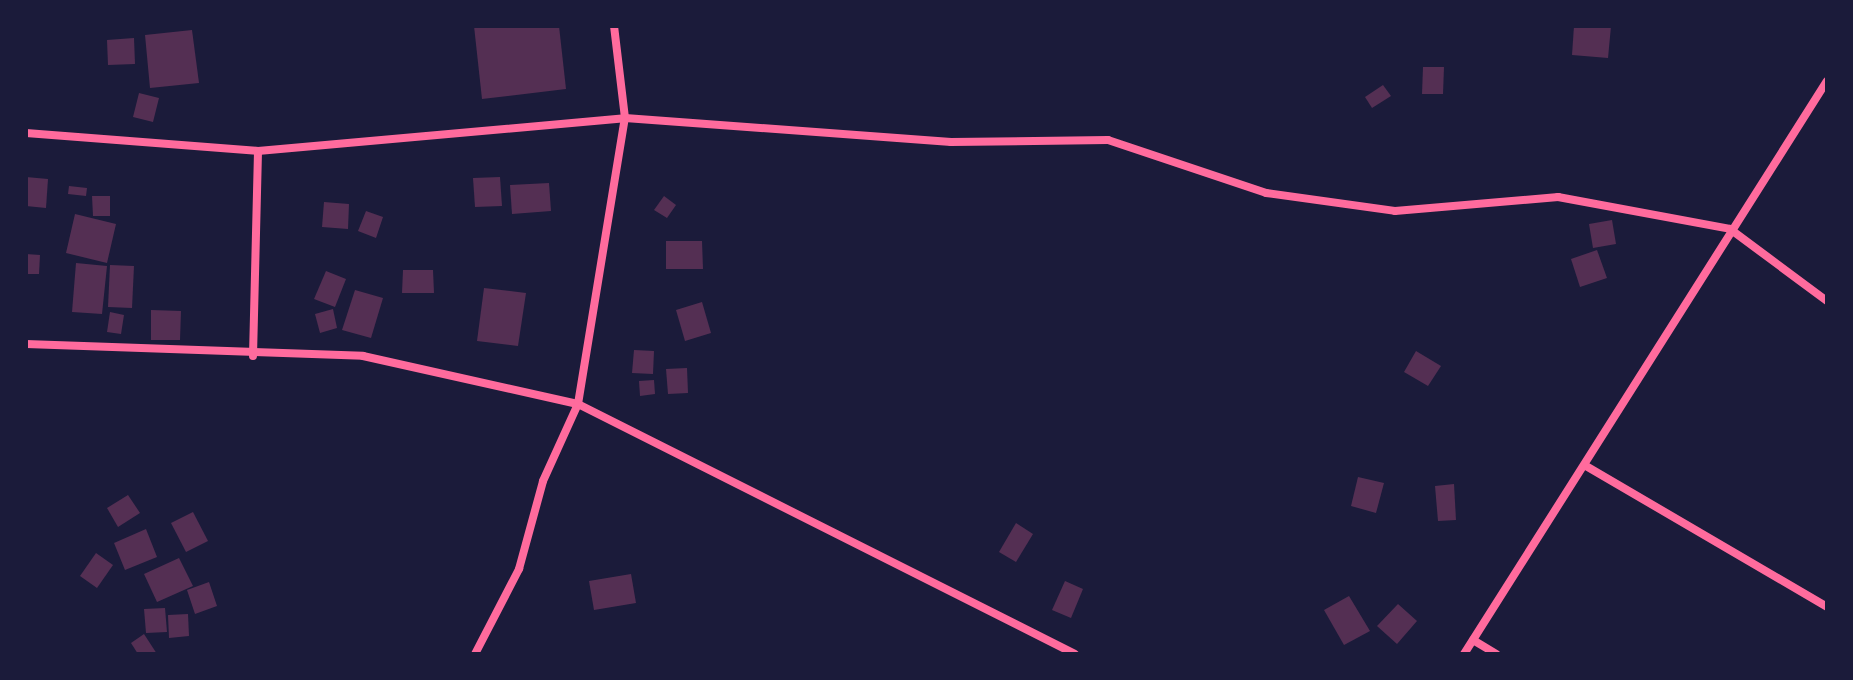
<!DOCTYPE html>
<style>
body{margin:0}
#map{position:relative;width:1853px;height:680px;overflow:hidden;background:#1b1b3a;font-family:Spectral,serif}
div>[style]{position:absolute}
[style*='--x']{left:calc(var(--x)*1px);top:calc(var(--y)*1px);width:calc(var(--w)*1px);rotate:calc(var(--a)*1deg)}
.building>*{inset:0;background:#542f53}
.minor>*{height:8px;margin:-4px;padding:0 4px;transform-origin:4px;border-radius:4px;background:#ff6b9d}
span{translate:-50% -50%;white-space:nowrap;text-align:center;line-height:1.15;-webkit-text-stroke:6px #1b1b3a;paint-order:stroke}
.frame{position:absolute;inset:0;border:28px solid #1b1b3a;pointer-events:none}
</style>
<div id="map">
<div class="building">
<i style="clip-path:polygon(474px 26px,559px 26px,566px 89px,482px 99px)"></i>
<i style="clip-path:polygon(1574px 26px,1611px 26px,1608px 58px,1572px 55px)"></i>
<i style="clip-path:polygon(192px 30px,199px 83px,150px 88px,145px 35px)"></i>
<i style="clip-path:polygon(134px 38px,135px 64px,108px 65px,107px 40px)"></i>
<i style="clip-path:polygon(1423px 67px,1444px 67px,1443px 94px,1422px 94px)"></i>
<i style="clip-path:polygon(1383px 85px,1391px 96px,1372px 108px,1365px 97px)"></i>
<i style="clip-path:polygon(139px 93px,159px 98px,153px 122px,133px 117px)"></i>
<i style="clip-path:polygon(26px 177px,48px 179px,46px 208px,26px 206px)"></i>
<i style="clip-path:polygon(500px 177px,502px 206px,475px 207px,473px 178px)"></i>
<i style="clip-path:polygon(549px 183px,551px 211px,512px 214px,510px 185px)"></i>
<i style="clip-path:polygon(69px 186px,87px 188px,86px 196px,68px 194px)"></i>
<i style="clip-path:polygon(92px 196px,110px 196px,110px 216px,93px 216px)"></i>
<i style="clip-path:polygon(664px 196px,676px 205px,667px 218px,654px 210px)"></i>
<i style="clip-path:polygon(324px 202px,349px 204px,348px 229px,322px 227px)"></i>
<i style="clip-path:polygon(366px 211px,383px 217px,376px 238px,358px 231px)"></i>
<i style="clip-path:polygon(75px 214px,116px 224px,107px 263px,66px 253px)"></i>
<i style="clip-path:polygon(1612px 220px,1616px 244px,1593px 248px,1589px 224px)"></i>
<i style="clip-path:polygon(666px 241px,702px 241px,703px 269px,666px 269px)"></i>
<i style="clip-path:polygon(1597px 250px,1607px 278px,1580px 287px,1571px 259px)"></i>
<i style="clip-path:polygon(26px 254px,40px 255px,39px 274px,26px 274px)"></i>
<i style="clip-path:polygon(76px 263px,107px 266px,102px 314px,72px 312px)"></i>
<i style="clip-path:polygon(110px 265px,134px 266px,132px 308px,108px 307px)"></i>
<i style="clip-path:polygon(403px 270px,433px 270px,434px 293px,402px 293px)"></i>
<i style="clip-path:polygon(326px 271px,346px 279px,335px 307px,314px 299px)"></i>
<i style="clip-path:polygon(484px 288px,526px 293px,518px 346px,477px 341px)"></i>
<i style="clip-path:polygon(355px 290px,383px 298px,371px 338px,342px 330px)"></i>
<i style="clip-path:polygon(702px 302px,711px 333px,685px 341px,676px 310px)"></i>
<i style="clip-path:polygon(333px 309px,337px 328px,320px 333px,315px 314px)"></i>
<i style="clip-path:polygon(151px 310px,181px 311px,180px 340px,151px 340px)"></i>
<i style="clip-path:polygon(110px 312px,124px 315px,121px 334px,107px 332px)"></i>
<i style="clip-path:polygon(634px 350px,654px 351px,653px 374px,632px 373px)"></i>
<i style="clip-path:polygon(1416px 351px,1441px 366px,1428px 386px,1404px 372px)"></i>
<i style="clip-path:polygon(687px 368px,688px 393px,668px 394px,666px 369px)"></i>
<i style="clip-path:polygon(654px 380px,655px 394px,640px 396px,639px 381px)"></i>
<i style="clip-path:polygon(1358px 477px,1384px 483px,1376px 513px,1351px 506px)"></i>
<i style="clip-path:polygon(1454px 484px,1456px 520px,1438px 521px,1435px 486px)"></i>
<i style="clip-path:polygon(128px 495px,140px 513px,118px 527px,107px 508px)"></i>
<i style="clip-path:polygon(193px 512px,208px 541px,186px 552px,171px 523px)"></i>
<i style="clip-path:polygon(1016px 523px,1033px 534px,1016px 562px,999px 552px)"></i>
<i style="clip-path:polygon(146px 529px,157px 557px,125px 570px,114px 543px)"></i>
<i style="clip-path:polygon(96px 553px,113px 565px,97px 588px,80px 576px)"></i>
<i style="clip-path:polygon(179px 558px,193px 586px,157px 602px,144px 574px)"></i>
<i style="clip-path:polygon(631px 574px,636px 603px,594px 610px,589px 581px)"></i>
<i style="clip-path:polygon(1065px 581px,1083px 589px,1071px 618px,1052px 610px)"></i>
<i style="clip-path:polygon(209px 582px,217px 606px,195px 614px,187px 590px)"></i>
<i style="clip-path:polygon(1349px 596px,1370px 631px,1344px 645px,1324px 610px)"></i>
<i style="clip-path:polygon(1398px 604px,1417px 621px,1397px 644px,1377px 626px)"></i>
<i style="clip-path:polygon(165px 608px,167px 632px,146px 633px,144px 609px)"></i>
<i style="clip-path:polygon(188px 614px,189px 636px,169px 638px,168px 615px)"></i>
<i style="clip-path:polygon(144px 634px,157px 654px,138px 654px,131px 643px)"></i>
</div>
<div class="minor">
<i style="--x:26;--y:133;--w:233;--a:4.4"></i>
<i style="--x:258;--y:151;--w:368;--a:-5.1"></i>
<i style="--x:625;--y:118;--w:327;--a:4.2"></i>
<i style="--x:951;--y:142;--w:157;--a:-0.7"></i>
<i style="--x:1108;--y:140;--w:167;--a:18.5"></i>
<i style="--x:1266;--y:193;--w:130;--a:7.9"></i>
<i style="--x:1395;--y:211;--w:164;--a:-4.9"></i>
<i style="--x:1558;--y:197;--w:175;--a:10.5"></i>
<i style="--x:1730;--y:229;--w:121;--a:36.6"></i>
<i style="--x:26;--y:344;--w:337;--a:2"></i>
<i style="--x:363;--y:356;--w:220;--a:12.6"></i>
<i style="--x:578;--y:404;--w:556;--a:26.7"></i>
<i style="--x:253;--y:356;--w:205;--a:-88.6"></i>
<i style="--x:1586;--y:466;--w:279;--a:30.3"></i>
<i style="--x:1473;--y:640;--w:27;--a:31"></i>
<i style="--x:475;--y:654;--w:96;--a:-62.6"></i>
<i style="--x:519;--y:569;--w:91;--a:-74.7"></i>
<i style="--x:543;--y:481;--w:85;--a:-65.6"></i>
<i style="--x:578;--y:404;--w:290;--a:-80.7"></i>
<i style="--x:625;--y:118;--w:93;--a:-96.8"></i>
<i style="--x:1464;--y:654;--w:678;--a:-57.65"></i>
</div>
<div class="frame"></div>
</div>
